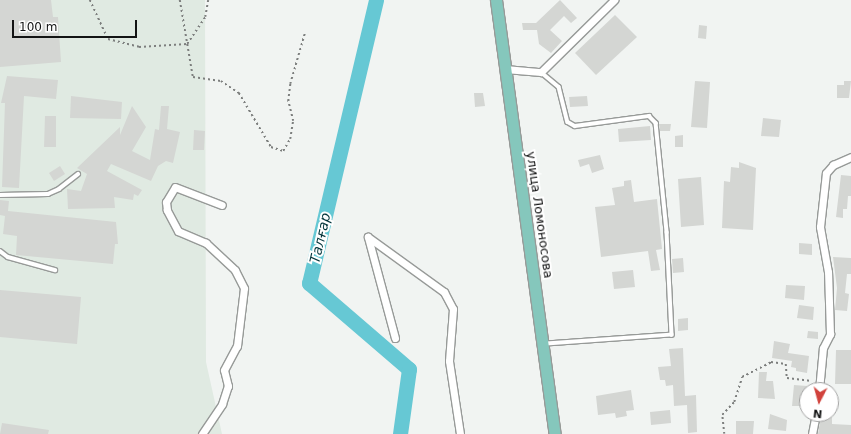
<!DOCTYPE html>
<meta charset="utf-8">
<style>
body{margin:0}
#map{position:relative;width:851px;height:434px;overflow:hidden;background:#f1f4f2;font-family:"DejaVu Sans",sans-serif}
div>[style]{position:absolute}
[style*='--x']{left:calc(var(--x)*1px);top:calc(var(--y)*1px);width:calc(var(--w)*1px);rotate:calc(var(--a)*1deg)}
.built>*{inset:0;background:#e0eae2}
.river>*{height:15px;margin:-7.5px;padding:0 7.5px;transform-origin:7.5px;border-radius:7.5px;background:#66c8d4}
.building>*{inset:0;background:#d4d6d3}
.path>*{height:1.5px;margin-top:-0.75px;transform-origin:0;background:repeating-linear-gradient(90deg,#7d7f7e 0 2px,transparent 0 5px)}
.roads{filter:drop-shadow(1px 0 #979a98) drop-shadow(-1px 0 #979a98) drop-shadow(0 1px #979a98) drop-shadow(0 -1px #979a98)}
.lane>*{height:3.5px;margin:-1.75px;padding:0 1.75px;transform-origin:1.75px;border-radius:1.75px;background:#fff}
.street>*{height:7px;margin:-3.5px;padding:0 3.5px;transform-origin:3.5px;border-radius:3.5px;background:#fff}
.primary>*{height:11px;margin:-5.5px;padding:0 5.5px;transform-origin:5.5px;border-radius:5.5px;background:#85c7bc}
span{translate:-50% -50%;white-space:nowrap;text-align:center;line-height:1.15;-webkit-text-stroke:4px #fff;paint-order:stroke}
.street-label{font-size:13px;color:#131414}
.water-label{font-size:14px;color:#04353b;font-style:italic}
.north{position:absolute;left:799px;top:382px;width:40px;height:40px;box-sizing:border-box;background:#fff;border:1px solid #a1a1a1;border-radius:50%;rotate:186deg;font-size:11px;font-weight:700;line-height:16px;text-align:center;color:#131414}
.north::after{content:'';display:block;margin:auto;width:14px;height:18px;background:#d1423c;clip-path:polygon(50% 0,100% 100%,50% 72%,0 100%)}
.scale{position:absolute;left:12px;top:20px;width:125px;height:18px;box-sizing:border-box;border:2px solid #131414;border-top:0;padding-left:5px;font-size:12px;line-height:14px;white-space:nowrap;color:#131414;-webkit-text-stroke:3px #fff;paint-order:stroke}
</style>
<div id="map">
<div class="built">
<i style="clip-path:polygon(0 0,205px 0,206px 362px,222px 434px,0 434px)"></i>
</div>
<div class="river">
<i style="--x:376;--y:0;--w:291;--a:103.3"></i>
<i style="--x:309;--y:283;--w:132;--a:40.7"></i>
<i style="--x:409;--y:369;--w:66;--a:97.9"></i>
</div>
<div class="building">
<i style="clip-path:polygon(0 0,51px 0,53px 17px,58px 17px,61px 62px,0 67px)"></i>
<i style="clip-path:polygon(560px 0,577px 18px,571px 23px,564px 16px,550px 30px,562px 41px,551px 53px,539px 44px,537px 30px,523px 30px,522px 23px,536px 23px)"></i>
<i style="clip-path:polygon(615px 15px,637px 37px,596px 75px,575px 53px)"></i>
<i style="clip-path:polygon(699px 25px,707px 26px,706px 39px,698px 38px)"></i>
<i style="clip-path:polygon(7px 76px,58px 80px,56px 99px,24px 96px,19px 188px,2px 187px,5px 103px,1px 103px)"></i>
<i style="clip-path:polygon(695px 81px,710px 82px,707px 128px,691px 127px)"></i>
<i style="clip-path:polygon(844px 81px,851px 81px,849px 98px,837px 98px,837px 85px,844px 85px)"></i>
<i style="clip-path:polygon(474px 93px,483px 93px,485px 106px,475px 107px)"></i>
<i style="clip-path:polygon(71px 96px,122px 102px,121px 119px,70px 118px)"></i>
<i style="clip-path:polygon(587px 96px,588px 106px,570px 107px,569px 97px)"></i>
<i style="clip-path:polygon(132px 106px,146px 127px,132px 151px,150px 160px,155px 129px,159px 130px,161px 106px,169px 106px,167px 129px,180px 132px,173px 163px,166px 161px,158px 166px,151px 181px,111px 164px,107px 171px,142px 190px,138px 196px,134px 194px,133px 200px,114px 197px,115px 208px,68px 209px,67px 189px,81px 191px,87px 174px,77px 168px,120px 127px,120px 135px)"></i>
<i style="clip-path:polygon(45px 116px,56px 116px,56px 147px,44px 147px)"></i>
<i style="clip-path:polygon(763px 118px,781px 120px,779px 137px,761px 136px)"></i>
<i style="clip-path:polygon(659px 124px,671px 124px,670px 131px,660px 131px)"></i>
<i style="clip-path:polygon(650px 126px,651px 140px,619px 142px,618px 129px)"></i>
<i style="clip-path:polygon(194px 130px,205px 131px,204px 150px,193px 150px)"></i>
<i style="clip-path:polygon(683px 135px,683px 147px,675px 147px,675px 136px)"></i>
<i style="clip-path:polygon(600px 155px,604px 169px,592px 173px,589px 164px,580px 167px,578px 160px)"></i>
<i style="clip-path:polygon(739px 162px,756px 168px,753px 230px,722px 228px,724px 181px,730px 182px,731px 167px,739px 168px)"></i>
<i style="clip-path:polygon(60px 166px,65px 174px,54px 181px,49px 173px)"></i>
<i style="clip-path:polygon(841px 175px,851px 176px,851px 196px,848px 196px,847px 209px,843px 209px,843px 218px,836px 217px)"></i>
<i style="clip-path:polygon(701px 177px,704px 225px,681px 227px,678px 179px)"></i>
<i style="clip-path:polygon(631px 180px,634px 202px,657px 199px,662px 249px,656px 250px,660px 270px,651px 271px,648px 251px,601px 257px,595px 207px,615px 205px,612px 188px,624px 186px,624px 181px)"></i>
<i style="clip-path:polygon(0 200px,9px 201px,8px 211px,116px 222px,118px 244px,115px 244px,113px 264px,16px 255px,17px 236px,3px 234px,5px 216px,0 215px)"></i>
<i style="clip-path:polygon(799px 243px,812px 244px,812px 255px,799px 254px)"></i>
<i style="clip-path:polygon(833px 257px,851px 258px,851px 274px,847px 274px,845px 293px,849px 294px,847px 311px,835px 310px,837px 288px)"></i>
<i style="clip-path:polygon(683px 258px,684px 272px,673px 273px,672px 259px)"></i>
<i style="clip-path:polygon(633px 270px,635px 287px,614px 289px,612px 272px)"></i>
<i style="clip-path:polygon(786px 285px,805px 286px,804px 300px,785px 298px)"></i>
<i style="clip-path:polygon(0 290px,81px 297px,77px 344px,0 337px)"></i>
<i style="clip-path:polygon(799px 305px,814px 307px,813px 320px,797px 318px)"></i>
<i style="clip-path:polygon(688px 318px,688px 330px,678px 331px,678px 319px)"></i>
<i style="clip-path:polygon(808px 331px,818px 332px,818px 339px,807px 338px)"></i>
<i style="clip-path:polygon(774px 341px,790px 344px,788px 353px,809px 356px,807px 373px,796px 371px,796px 368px,791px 367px,792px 361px,772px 358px)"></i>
<i style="clip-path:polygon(683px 348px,685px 396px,696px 395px,697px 432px,688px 433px,687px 405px,674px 406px,673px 385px,666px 386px,665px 380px,660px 380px,658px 367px,671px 366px,669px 349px)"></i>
<i style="clip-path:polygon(836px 350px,851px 350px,851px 384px,835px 384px)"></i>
<i style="clip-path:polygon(759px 372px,767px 372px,766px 381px,773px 381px,775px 399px,758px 398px)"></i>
<i style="clip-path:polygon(794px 385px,807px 386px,807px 406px,792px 406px)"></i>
<i style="clip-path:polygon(631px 390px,634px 410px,626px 411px,627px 416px,616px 418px,615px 413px,598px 415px,596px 396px)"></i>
<i style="clip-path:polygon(670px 410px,671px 423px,651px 425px,650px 412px)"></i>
<i style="clip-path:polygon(770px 414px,787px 420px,786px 431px,768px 429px)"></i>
<i style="clip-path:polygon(821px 416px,832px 417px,832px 424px,851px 425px,851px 434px,818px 434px)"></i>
<i style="clip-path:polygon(736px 421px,754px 421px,753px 434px,736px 434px)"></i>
<i style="clip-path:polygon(2px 423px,49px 430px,48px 434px,0 434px)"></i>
</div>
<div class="path">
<i style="--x:90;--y:0;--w:43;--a:65.2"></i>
<i style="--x:108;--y:39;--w:32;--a:14"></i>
<i style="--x:139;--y:47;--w:48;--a:-3.6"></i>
<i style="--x:187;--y:44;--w:32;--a:-56"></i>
<i style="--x:205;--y:17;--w:17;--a:-80"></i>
<i style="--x:180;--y:0;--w:78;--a:80.4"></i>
<i style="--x:193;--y:77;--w:28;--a:8"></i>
<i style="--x:221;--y:81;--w:22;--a:34"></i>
<i style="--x:239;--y:93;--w:63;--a:59.3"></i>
<i style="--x:271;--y:147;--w:13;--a:18"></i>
<i style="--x:283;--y:151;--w:14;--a:-60"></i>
<i style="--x:290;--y:139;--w:18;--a:-81"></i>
<i style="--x:293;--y:121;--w:21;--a:-104"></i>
<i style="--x:288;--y:101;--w:17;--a:-83"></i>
<i style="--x:290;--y:84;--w:54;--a:-73.9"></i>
<i style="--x:724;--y:434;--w:19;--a:-96"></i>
<i style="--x:722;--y:415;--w:18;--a:-47"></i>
<i style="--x:734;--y:402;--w:26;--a:-72"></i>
<i style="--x:742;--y:377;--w:33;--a:-27"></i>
<i style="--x:771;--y:362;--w:15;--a:8"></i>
<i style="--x:786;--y:364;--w:14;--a:86"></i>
<i style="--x:787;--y:378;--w:25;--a:7"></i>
</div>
<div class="roads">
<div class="lane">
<i style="--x:541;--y:72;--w:23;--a:40"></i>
<i style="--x:559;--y:87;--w:36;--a:76"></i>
<i style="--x:568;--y:122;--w:8;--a:30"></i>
<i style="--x:575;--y:126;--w:75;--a:-7.7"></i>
<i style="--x:649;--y:116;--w:10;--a:45"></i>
<i style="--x:656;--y:123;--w:110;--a:84.2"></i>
<i style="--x:667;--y:232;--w:103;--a:87.2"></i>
<i style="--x:672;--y:335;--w:127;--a:175.9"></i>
<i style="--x:0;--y:195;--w:48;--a:-1.2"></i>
<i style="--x:48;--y:194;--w:12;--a:-24"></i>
<i style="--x:59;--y:189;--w:24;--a:-38"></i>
<i style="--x:0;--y:251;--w:10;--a:37"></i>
<i style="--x:8;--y:257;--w:49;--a:15.5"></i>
</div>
<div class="street">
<i style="--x:505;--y:69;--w:36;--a:5"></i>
<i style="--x:541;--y:72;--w:103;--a:-44.6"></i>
<i style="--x:395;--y:338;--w:105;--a:-105"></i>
<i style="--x:368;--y:237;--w:94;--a:35.9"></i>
<i style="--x:444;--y:292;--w:19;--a:62"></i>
<i style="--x:453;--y:309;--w:52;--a:94.4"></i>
<i style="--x:449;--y:361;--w:74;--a:81.4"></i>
<i style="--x:819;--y:390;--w:42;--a:-84.6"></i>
<i style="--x:823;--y:348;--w:16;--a:-63"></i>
<i style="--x:830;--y:334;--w:62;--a:-91.8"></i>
<i style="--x:828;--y:272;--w:46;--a:-100.1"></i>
<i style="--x:820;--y:227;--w:54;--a:-83.7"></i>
<i style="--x:826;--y:173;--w:11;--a:-49"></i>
<i style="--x:833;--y:165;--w:20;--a:-24"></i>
<i style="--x:202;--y:434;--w:36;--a:-56"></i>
<i style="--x:222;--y:404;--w:19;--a:-72"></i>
<i style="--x:228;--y:386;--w:16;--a:-104"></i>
<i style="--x:224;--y:370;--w:27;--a:-62"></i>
<i style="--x:237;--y:346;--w:58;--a:-83.1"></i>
<i style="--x:244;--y:288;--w:20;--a:-117"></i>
<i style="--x:235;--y:270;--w:40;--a:-137"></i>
<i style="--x:206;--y:243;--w:30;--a:-157"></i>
<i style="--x:178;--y:231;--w:24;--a:-118"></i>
<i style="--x:167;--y:210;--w:8;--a:-97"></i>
<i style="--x:166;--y:202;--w:17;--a:-59"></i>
<i style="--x:175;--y:187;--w:50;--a:21"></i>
<i style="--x:812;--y:434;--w:20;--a:-79"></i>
</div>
<div class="primary">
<i style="--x:496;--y:0;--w:438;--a:82.3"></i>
</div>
</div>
<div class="street-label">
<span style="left:539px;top:215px;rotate:82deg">улица Ломоносова</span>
</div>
<div class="water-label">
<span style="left:320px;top:238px;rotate:-77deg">Талғар</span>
</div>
<div class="north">N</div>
<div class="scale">100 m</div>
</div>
